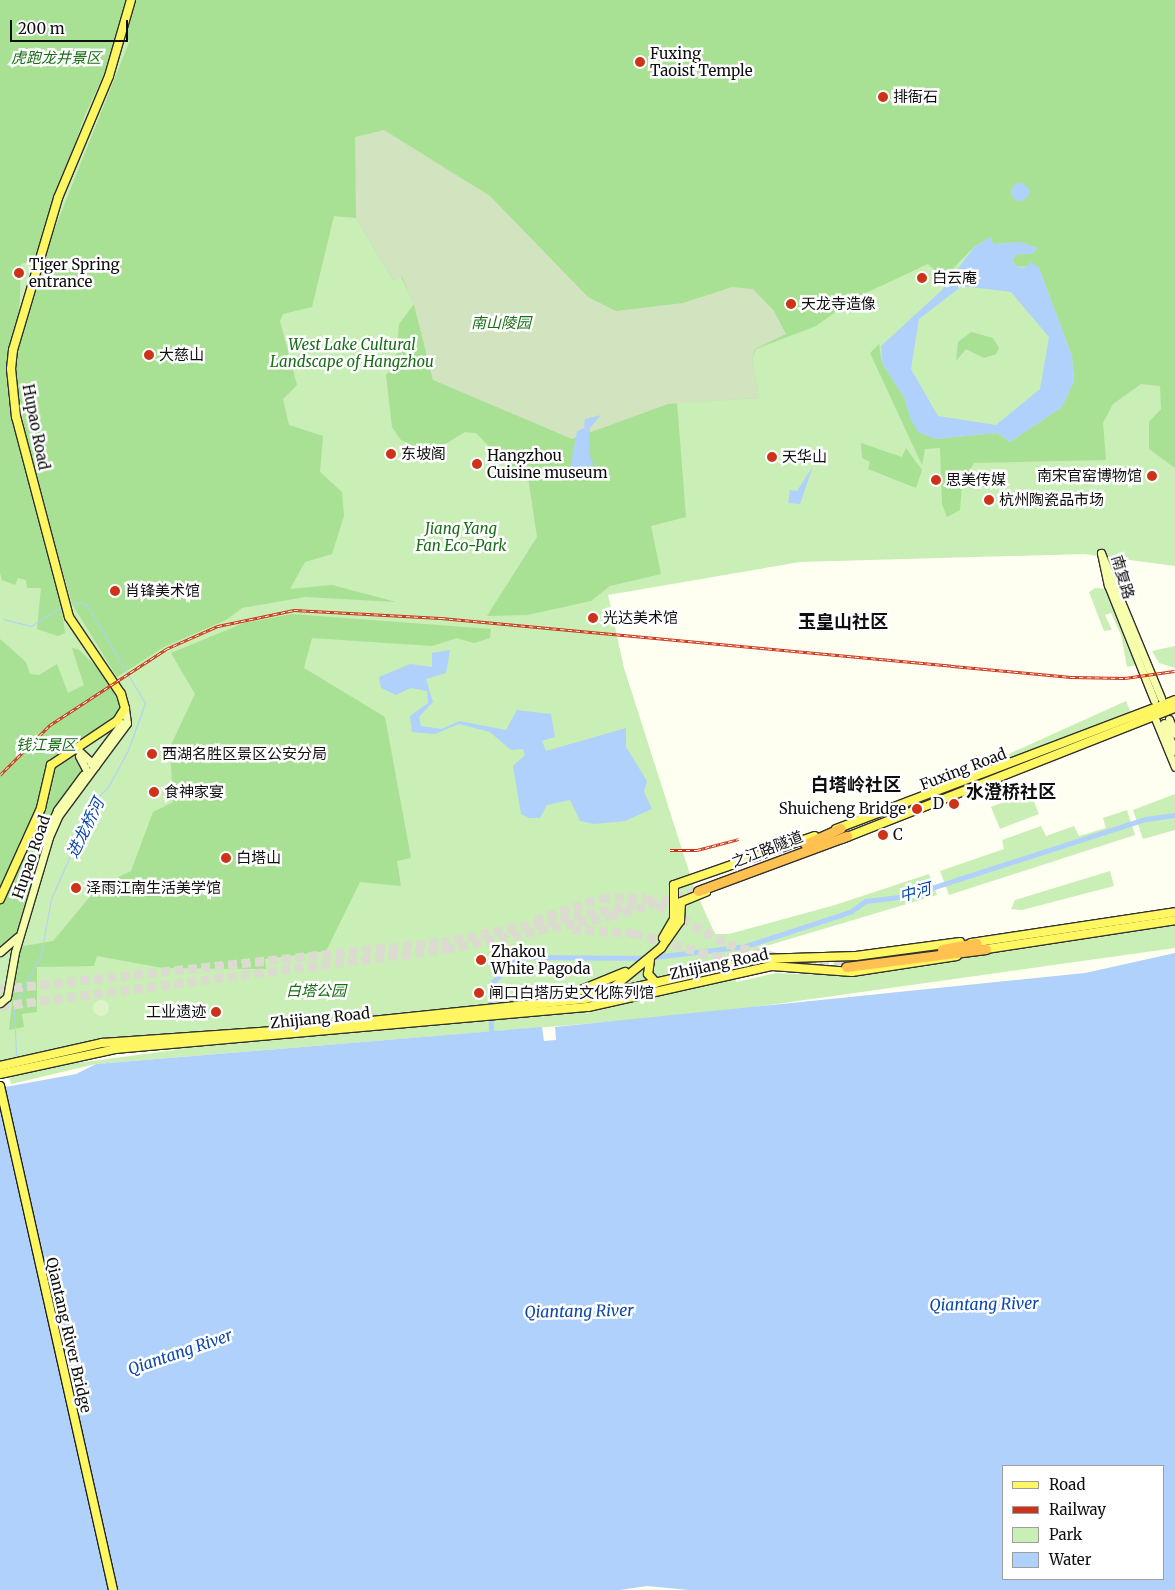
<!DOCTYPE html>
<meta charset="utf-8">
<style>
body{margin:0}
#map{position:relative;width:1175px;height:1590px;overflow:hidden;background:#fffff1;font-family:Merriweather,"Noto Sans SC",serif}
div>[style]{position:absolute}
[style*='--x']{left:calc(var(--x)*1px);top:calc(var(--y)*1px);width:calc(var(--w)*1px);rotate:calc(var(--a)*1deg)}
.green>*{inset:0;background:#c9eeb6}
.forest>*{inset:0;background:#a8e094}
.cemetery>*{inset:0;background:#d1e4bf}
.pitch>*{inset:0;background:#ddf4c9}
.round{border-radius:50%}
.water>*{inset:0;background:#b0d1fc}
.stream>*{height:1px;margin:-0.5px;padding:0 0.5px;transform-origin:0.5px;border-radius:0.5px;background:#b0d1fc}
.canal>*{height:4.5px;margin:-2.25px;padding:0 2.25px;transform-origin:2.25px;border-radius:2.25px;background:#b0d1fc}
.highway-tunnel>*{height:9px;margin-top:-4.5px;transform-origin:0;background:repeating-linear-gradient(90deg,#dbdbcf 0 9px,transparent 0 13.5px)}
.roads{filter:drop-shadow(1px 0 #313131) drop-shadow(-1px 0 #313131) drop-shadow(0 1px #313131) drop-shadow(0 -1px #313131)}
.secondary>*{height:7px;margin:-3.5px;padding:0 3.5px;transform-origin:3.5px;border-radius:3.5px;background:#f8ffac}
.primary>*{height:8px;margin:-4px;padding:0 4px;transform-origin:4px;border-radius:4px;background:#fff761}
.highway>*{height:9px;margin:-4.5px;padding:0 4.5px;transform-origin:4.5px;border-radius:4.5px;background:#ffc14f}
.rail>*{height:3px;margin-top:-1.5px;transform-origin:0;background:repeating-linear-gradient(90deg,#fff 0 4px,#ce3219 0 8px);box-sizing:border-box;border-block:1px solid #ce3219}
.bridges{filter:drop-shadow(1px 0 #202020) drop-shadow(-1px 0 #202020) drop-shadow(0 1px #202020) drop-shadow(0 -1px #202020)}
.primary-bridge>*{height:8px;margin:-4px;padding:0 4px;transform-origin:4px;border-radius:4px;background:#fff761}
.dots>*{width:14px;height:14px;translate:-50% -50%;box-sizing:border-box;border:2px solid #fff;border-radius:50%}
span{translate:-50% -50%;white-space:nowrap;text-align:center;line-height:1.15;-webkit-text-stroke:5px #fff;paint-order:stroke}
.poi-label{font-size:15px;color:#0f0f0f}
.left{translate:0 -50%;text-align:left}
.right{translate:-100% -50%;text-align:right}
.park-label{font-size:15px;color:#1a6e18;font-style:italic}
.street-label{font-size:15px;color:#0f0f0f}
.water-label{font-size:16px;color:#0b48ae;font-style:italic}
.quarter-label{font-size:18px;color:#0f0f0f;font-weight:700}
.legend{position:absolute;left:1002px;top:1465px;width:162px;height:115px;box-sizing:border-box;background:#fff;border:1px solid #9f9f9f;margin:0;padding:6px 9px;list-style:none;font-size:15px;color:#0f0f0f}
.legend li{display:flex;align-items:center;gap:10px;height:25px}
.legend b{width:25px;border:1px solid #9f9f9f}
.scale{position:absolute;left:10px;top:20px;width:118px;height:22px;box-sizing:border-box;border:2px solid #0f0f0f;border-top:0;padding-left:6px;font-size:15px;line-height:18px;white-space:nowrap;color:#0f0f0f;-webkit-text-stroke:4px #fff;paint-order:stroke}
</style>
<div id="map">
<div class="green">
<i style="clip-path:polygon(0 0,1175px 0,1175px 566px,1084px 554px,800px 562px,608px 595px,624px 668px,695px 890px,715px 934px,729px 934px,835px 905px,929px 874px,937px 895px,726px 958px,736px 982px,776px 973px,848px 976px,1175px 925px,1175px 948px,705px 1014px,96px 1064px,11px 1084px,8px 1072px,183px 1049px,100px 1054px,0 1071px)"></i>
<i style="clip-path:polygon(1095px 588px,1108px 589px,1136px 665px,1127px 667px,1121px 635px,1111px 613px,1105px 615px,1112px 630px,1104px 631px,1089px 592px)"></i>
<i style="clip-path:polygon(1175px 646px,1175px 668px,1159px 663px,1152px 651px)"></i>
<i style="clip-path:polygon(1126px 701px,1131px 713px,907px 800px)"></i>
<i style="clip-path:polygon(1030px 792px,1039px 814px,1000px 829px,991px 807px)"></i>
<i style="clip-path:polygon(1175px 794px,1175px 830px,1143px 839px,1133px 810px)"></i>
<i style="clip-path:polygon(1127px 810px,1135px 835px,949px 895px,940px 871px,1004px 849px,1002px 840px,1041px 826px,1046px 836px,1074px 826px,1079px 836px,1106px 828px,1103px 818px)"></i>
<i style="clip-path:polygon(1110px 871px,1114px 886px,1022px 910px,1011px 909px,1015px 900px)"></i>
</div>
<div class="forest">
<i style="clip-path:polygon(0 0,1175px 0,1175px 468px,1149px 449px,1149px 422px,1161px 409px,1160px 386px,1141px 384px,1113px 404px,1103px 423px,1106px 460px,974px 463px,962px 483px,960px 510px,947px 517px,942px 504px,940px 448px,925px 449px,922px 465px,870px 353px,879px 344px,882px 363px,905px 399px,910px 418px,935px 439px,997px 433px,1010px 442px,1062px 407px,1074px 381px,1072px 356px,1039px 268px,1016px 266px,1012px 260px,1017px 254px,1032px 254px,1021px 242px,993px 244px,991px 237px,975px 246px,944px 278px,928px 264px,855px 298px,816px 326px,756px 349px,752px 359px,759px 398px,677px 403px,686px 517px,651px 526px,661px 574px,610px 586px,591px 601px,527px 615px,487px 616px,537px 537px,528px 477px,518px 476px,476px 433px,465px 432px,437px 449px,422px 450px,401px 440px,392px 427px,386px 375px,395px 366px,399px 324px,414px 304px,401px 277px,393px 280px,356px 218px,334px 216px,312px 307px,283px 314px,280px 321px,297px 385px,283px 399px,289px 425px,323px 436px,320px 472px,342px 492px,344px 516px,332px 554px,305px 562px,290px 589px,332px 585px,396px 602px,305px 597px,242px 608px,226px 620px,164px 647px,117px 677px,72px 604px,29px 455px,14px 365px,47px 248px,130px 40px,116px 36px,116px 48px,85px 115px,34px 260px,21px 264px,19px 319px,8px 361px,16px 434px,57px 575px,65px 633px,58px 636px,37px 629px,41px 588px,27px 588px,26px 580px,18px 578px,15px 585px,2px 580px,0 573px)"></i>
<i style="clip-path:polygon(971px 332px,993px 338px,999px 348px,996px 354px,984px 358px,966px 349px,956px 361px,958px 342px)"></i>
<i style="clip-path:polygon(861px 443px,902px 457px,906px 448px,922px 470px,916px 488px,868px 469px,870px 462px,862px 458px)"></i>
<i style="clip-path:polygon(292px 614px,491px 629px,490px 638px,474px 643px,457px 638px,432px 646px,312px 638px,304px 668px,385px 717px,411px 858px,397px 861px,401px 886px,360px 882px,326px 951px,265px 959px,266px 969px,163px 968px,97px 956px,94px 966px,37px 967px,37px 1012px,22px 1014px,24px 1027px,9px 1030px,18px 947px,53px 941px,98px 887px,131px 871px,153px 812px,173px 802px,170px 747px,195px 694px,171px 653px,244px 623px)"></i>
<i style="clip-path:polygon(0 626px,0 639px,26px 662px,30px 674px,39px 675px,57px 664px,68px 693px,84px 685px,72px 648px,78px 649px,102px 672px,121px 706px,117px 721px,77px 749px,89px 771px,60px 809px,14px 950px,0 954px)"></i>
</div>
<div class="cemetery">
<i style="clip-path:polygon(384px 130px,490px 196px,588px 297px,616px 311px,683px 303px,732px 287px,753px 289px,774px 311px,786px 334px,755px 349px,752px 359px,759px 398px,668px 404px,572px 439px,433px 380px,414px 305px,402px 277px,393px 280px,356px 218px,355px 137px)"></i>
</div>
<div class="pitch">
<i class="round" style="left:93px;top:1000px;width:16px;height:16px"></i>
</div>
<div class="water">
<i class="round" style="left:1011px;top:183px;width:18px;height:18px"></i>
<i style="clip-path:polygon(evenodd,991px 237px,993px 244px,1021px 242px,1038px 248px,1032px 254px,1017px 254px,1012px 261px,1016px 266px,1025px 268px,1031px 262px,1039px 268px,1072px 356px,1074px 381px,1062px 407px,1010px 442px,997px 433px,935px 439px,918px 432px,910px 418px,905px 399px,882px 363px,881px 346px,941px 291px,975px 246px,991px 237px,962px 286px,1011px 292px,1049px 337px,1040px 389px,996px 425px,938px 416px,911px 369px,919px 319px,962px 286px)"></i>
<i style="clip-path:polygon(601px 415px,590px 428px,589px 454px,594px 465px,570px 469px,577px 431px,584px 428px,585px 419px)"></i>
<i style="clip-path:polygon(813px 466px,800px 504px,788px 503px,790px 490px,797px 491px)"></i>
<i style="clip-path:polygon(450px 650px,446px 673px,426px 679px,433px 702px,419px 717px,421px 726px,442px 729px,459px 721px,506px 730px,517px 710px,551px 714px,555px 737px,542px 741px,546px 751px,626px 728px,626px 747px,647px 781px,644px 792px,652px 809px,625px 821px,594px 824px,580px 821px,570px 800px,547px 805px,540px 818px,529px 818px,521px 814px,513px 766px,525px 755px,523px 749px,511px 750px,490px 732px,459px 724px,435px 734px,412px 732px,410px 716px,428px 703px,427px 691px,411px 688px,396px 695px,381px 688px,379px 677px,410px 664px,432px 667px,432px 653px)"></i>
<i style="clip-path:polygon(evenodd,1175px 953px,1175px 1590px,689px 1590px,647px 1586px,620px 1590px,0 1590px,0 1088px,76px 1074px,96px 1064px,542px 1027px,544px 1041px,556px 1040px,555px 1027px,1085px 973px,1175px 953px,1004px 1466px,1164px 1466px,1164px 1579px,1004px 1579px,1004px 1466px)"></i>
</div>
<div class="stream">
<i style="--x:3;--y:619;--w:29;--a:14"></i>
<i style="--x:31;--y:626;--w:36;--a:-32"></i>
<i style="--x:16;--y:1055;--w:48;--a:-92.4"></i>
<i style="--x:14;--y:1007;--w:59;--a:-63"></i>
<i style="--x:41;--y:954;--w:56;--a:-79.7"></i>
<i style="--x:51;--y:899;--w:107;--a:-66.3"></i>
<i style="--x:94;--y:801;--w:20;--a:-45"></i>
<i style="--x:108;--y:787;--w:42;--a:-61.6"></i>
<i style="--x:128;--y:750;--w:50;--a:-70.1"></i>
<i style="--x:145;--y:703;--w:112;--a:-120.7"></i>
<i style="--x:88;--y:607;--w:9;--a:-144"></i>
<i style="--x:81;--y:602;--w:11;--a:170"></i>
</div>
<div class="canal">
<i style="--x:654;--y:957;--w:93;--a:-6.8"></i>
<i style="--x:746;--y:946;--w:109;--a:-18.1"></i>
<i style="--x:850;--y:912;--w:19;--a:-35"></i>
<i style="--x:866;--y:901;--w:41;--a:-7"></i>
<i style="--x:907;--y:896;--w:251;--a:-17.9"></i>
<i style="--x:1146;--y:819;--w:29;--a:-8"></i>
<i style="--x:491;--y:1031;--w:46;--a:-91.2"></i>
<i style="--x:490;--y:985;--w:33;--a:-44"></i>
<i style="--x:514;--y:962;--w:14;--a:-21"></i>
<i style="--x:527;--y:957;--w:120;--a:0.5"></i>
</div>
<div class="highway-tunnel">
<i style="--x:535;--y:920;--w:70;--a:-18.4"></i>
<i style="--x:601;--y:898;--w:45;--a:0"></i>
<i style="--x:646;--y:898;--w:93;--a:29.6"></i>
<i style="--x:727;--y:944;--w:52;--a:14.6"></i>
<i style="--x:572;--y:929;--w:62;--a:3.7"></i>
<i style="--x:634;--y:933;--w:83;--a:16"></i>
<i style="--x:714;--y:956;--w:64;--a:7.2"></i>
<i style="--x:807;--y:960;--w:39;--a:1"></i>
<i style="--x:0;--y:989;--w:443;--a:-6.1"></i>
<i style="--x:441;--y:942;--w:197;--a:-10.9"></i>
<i style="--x:0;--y:1006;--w:450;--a:-7.3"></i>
<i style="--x:446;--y:949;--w:167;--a:-11.4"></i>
<i style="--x:610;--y:916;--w:91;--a:-15.9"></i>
</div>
<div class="roads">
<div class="secondary">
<i style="--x:1101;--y:553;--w:157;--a:67.5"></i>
<i style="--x:1101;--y:553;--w:33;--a:78"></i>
<i style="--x:1108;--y:585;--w:124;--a:68.2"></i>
<i style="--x:1154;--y:716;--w:55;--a:67.6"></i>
<i style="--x:1169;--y:719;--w:16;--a:68"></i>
<i style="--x:1164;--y:723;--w:30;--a:69"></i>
<i style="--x:77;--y:749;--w:25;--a:43"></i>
<i style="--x:79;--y:756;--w:15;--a:62"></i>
<i style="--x:91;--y:764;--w:51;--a:-52.9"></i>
<i style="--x:43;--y:842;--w:35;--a:-66"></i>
<i style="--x:57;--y:810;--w:44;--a:-53.4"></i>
<i style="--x:0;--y:952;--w:23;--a:-41"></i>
<i style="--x:0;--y:1003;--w:9;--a:-41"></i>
<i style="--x:7;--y:997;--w:46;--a:-79.9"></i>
<i style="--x:15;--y:952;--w:120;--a:-73.5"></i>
<i style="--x:49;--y:837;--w:24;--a:-66"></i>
<i style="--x:59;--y:815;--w:114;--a:-53.5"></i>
<i style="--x:127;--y:723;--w:15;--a:-98"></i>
</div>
<div class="primary">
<i style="--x:836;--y:829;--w:363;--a:-20.8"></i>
<i style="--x:842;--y:839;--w:358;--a:-21.5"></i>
<i style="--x:674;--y:885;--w:149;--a:-19.2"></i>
<i style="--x:0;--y:899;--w:100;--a:-65.7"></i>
<i style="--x:41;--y:808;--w:44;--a:-76.9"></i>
<i style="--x:51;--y:765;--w:79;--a:-33.7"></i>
<i style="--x:117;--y:721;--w:15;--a:-58"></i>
<i style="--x:125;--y:708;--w:15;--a:-106"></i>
<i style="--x:121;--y:694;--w:93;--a:-124"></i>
<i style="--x:69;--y:617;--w:207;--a:-104.8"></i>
<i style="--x:16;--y:417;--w:48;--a:-95.9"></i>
<i style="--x:11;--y:369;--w:19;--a:-84"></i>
<i style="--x:13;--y:350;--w:159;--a:-73.5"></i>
<i style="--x:58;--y:198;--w:132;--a:-67.3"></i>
<i style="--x:109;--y:76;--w:79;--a:-73.9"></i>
<i style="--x:663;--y:938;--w:22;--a:-60"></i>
<i style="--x:674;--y:919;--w:34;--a:-90"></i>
<i style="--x:971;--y:943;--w:206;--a:-8.6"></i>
<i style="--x:980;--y:950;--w:197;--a:-8.7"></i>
<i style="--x:650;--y:960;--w:14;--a:98"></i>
<i style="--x:648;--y:974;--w:12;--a:48"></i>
<i style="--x:604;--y:995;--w:74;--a:-39.5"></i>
<i style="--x:661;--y:948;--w:33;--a:-55"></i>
<i style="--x:680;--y:921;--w:19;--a:-87"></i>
<i style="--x:681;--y:902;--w:27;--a:-22"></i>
<i style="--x:564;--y:997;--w:66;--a:-22.3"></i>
<i style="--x:0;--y:1066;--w:105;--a:-12.7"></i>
<i style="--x:102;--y:1043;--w:172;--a:-4"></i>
<i style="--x:274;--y:1031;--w:312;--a:-5.9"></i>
<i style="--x:584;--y:999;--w:179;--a:-12.9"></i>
<i style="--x:758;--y:959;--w:98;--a:-1.8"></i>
<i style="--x:856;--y:956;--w:105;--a:-7.7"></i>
<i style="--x:0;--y:1074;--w:119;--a:-12.2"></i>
<i style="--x:116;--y:1049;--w:474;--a:-5.1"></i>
<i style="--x:588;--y:1007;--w:189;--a:-12.6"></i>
<i style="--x:772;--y:966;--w:80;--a:4.3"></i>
<i style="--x:852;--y:972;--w:106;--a:-8.7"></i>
</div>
<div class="highway">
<i style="--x:805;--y:844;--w:39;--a:-24"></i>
<i style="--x:698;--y:891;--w:159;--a:-20.3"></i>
<i style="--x:942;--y:949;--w:35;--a:-10"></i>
<i style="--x:846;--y:967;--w:141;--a:-7.3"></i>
</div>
</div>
<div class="rail">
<i style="--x:0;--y:775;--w:71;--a:-45"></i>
<i style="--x:50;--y:725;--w:139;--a:-33.2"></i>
<i style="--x:166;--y:649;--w:57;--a:-23.9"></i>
<i style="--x:218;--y:626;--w:78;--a:-11.9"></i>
<i style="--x:294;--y:610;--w:147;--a:3.1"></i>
<i style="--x:441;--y:618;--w:633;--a:5.35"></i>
<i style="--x:1071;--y:677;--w:54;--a:1.1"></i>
<i style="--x:1125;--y:678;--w:50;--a:-8"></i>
<i style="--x:670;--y:850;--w:27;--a:0"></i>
<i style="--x:697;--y:850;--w:43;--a:-14.7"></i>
<i style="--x:0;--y:1091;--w:511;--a:77.35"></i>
</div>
<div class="bridges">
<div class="primary-bridge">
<i style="--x:0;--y:1086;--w:517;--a:77.36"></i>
</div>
</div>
<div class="dots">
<i style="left:640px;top:62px;background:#ce3219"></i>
<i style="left:883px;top:97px;background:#ce3219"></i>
<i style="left:19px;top:273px;background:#ce3219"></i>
<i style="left:922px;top:278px;background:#ce3219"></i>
<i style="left:791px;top:304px;background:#ce3219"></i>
<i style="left:149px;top:355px;background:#ce3219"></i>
<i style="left:391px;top:454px;background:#ce3219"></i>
<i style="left:772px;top:457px;background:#ce3219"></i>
<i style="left:477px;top:464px;background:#ce3219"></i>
<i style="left:1152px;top:476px;background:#ce3219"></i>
<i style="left:936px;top:480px;background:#ce3219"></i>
<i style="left:989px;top:500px;background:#ce3219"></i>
<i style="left:115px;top:591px;background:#ce3219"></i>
<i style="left:593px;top:618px;background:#ce3219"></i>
<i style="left:152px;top:754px;background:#ce3219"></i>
<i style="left:154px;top:792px;background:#ce3219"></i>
<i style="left:954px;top:804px;background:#ce3219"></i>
<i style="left:917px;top:809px;background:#ce3219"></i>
<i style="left:883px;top:835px;background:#ce3219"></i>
<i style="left:226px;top:858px;background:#ce3219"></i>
<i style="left:76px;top:888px;background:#ce3219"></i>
<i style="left:481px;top:960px;background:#ce3219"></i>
<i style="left:479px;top:993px;background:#ce3219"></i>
<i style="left:216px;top:1012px;background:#ce3219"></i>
</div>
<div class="poi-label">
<span class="left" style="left:650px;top:62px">Fuxing<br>Taoist Temple</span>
<span class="left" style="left:893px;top:97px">排衙石</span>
<span class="left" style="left:29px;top:273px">Tiger Spring<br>entrance</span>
<span class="left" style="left:932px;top:278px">白云庵</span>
<span class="left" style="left:801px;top:304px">天龙寺造像</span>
<span class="left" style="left:159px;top:355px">大慈山</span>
<span class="left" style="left:401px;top:454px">东坡阁</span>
<span class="left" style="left:487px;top:464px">Hangzhou<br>Cuisine museum</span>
<span class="left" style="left:782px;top:457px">天华山</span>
<span class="right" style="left:1142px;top:476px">南宋官窑博物馆</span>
<span class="left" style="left:946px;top:480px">思美传媒</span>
<span class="left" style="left:999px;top:500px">杭州陶瓷品市场</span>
<span class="left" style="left:125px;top:591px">肖锋美术馆</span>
<span class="left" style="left:603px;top:618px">光达美术馆</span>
<span class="left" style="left:162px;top:754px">西湖名胜区景区公安分局</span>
<span class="left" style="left:164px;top:792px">食神家宴</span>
<span class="right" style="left:944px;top:804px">D</span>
<span class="right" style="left:906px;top:809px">Shuicheng Bridge</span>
<span class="left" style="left:893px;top:835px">C</span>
<span class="left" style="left:236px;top:858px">白塔山</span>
<span class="left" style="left:86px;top:888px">泽雨江南生活美学馆</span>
<span class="left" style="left:491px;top:960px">Zhakou<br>White Pagoda</span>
<span class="left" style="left:489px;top:993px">闸口白塔历史文化陈列馆</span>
<span class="right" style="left:206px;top:1012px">工业遗迹</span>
</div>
<div class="park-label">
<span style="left:56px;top:58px">虎跑龙井景区</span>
<span style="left:501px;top:323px">南山陵园</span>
<span style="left:352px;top:353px">West Lake Cultural<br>Landscape of Hangzhou</span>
<span style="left:461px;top:537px">Jiang Yang<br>Fan Eco-Park</span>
<span style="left:46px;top:745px">钱江景区</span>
<span style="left:316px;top:991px">白塔公园</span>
</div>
<div class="street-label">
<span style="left:36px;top:427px;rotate:79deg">Hupao Road</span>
<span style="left:1123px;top:577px;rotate:73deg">南复路</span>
<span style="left:963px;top:769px;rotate:-21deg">Fuxing Road</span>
<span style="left:767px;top:849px;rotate:-21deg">之江路隧道</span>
<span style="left:31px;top:857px;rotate:-71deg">Hupao Road</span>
<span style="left:719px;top:964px;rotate:-12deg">Zhijiang Road</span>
<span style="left:320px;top:1018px;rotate:-6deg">Zhijiang Road</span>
<span style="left:69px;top:1335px;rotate:77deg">Qiantang River Bridge</span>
</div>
<div class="water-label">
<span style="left:85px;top:828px;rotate:-64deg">进龙桥河</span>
<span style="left:915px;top:892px;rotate:-15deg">中河</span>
<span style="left:984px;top:1304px;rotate:-1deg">Qiantang River</span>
<span style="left:579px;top:1311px;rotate:-1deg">Qiantang River</span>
<span style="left:180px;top:1352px;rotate:-19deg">Qiantang River</span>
</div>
<div class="quarter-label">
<span style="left:843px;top:622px">玉皇山社区</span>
<span style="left:856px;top:785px">白塔岭社区</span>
<span style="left:1011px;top:792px">水澄桥社区</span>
</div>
<ul class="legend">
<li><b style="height:6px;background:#fff761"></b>Road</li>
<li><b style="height:6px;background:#ce3219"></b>Railway</li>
<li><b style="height:14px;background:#c9eeb6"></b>Park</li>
<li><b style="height:14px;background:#b0d1fc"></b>Water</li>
</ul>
<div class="scale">200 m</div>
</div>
